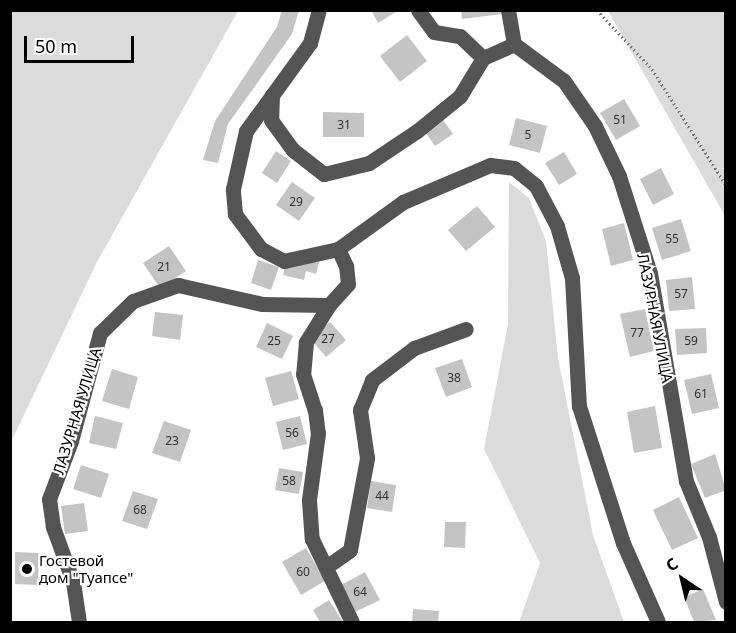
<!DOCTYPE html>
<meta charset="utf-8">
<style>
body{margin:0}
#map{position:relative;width:736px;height:633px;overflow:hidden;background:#fff;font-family:"Noto Sans",sans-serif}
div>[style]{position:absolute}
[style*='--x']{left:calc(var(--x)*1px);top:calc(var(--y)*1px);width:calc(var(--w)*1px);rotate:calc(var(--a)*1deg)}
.green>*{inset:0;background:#dbdbdb}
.building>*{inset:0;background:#c4c4c4}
.path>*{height:3px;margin-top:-1.5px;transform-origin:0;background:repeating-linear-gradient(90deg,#767676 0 1.5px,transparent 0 4.5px)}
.minor>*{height:15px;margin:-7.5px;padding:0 7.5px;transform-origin:7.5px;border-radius:7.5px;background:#545454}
.dots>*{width:16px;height:16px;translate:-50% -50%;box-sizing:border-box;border:3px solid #fff;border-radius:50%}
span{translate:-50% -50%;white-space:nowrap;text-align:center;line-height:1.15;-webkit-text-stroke:4.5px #fff;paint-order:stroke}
.number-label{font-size:12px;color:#313131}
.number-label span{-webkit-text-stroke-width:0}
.street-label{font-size:15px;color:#000}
.poi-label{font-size:15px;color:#000}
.left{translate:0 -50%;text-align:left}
.frame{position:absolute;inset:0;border:12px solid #000;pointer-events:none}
.north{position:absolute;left:652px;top:549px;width:60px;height:60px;-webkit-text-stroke:4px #fff;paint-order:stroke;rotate:325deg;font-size:16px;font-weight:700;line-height:24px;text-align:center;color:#000}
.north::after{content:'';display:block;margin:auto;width:21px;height:27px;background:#000;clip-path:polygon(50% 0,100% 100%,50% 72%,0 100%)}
.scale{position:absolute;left:24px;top:36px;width:110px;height:27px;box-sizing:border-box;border:3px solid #000;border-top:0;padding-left:8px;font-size:18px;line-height:21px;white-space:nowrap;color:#000;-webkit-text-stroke:4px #fff;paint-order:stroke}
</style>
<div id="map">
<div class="green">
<i style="clip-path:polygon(11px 10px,238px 11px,97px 262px,11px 442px)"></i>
<i style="clip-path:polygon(608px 11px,725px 11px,725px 216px)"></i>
<i style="clip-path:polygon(509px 182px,529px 198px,546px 241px,558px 358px,593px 535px,624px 622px,519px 622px,540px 563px,484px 449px,508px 324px)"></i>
</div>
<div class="building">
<i style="clip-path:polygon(282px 10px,299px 10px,292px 34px,228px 124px,218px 163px,203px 160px,215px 121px,277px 27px)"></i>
<i style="clip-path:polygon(371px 10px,399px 10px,378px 23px)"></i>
<i style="clip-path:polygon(461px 10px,502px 10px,502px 14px,462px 19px)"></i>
<i style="clip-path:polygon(407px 35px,427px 61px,400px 82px,380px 56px)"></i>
<i style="clip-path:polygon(624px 99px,640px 126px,616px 140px,600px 113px)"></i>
<i style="clip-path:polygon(323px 112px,364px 113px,364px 137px,323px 137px)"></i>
<i style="clip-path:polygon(441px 117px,453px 134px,435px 146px,423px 129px)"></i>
<i style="clip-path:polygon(516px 118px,547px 126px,540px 153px,509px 145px)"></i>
<i style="clip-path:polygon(276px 151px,291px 161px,277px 183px,262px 173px)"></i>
<i style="clip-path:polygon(564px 152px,577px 174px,559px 185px,545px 163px)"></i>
<i style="clip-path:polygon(661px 168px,674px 194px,653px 205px,640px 179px)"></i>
<i style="clip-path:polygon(292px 182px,315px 198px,299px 221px,276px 205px)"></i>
<i style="clip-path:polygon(477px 206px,495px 227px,466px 251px,448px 230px)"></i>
<i style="clip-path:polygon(681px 219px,691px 251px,662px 260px,652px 228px)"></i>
<i style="clip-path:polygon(624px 223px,633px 260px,611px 266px,602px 229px)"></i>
<i style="clip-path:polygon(169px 246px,186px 271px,160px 288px,143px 263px)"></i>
<i style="clip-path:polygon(289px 252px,320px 259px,316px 274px,306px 271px,304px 280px,283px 275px)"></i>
<i style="clip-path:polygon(258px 260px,279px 267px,271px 290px,251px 283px)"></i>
<i style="clip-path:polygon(692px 277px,695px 309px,669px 311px,666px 280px)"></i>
<i style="clip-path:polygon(645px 309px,654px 351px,630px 357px,620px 314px)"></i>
<i style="clip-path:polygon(155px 312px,183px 315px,180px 340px,152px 336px)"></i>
<i style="clip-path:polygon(330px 322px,346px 340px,326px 357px,310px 338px)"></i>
<i style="clip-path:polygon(267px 323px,293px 336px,282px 359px,256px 347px)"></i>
<i style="clip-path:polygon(706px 328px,707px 353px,677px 355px,675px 329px)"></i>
<i style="clip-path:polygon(462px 359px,472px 387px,446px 397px,435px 368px)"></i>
<i style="clip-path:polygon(112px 369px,138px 377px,129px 409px,102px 401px)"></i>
<i style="clip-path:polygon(291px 371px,299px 399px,273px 406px,265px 378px)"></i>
<i style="clip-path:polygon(711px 374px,719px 408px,692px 414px,684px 380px)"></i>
<i style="clip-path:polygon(655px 406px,662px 448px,634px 453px,627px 412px)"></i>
<i style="clip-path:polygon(95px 416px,123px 423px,116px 449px,89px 443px)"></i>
<i style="clip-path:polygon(300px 416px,307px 444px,283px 450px,276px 422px)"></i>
<i style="clip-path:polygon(164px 421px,191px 430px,180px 462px,152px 453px)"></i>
<i style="clip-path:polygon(715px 454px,726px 490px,705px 498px,691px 464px)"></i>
<i style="clip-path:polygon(81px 465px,109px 474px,101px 498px,73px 489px)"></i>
<i style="clip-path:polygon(279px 468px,303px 472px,299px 494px,275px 490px)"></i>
<i style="clip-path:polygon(371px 481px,396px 485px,392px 512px,367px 508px)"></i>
<i style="clip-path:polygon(133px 491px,158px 499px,147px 529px,122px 521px)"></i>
<i style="clip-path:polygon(679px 497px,698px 538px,672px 550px,653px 510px)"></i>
<i style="clip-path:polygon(84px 503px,88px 531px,65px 534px,61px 506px)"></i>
<i style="clip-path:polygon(445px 522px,466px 522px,465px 548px,444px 547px)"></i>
<i style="clip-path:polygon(306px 548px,325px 581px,301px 595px,282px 562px)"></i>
<i style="clip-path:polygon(15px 552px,39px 553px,38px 585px,15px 584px)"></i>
<i style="clip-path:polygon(365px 572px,380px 600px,355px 612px,341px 585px)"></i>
<i style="clip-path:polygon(703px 589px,716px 620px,694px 622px,684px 597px)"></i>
<i style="clip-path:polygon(329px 600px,343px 622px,320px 622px,313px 610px)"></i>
<i style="clip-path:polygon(413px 609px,439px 611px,438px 622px,412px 622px)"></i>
</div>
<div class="path">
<i style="--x:597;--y:10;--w:81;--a:47"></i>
<i style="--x:652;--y:69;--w:138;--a:57.5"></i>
</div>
<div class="minor">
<i style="--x:418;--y:10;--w:27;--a:54"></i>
<i style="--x:434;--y:32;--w:26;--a:9"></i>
<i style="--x:460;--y:36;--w:32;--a:44"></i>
<i style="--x:483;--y:58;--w:34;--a:-24"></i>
<i style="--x:514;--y:44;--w:62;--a:36.5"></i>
<i style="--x:564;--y:81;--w:55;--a:55.4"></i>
<i style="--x:595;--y:126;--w:55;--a:64.4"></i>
<i style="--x:619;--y:176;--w:102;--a:72.3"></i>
<i style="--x:650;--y:273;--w:211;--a:80.2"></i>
<i style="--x:686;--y:481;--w:61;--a:67.7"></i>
<i style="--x:709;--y:537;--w:67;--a:75.3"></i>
<i style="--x:508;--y:10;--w:35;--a:80"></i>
<i style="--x:272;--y:95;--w:25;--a:92"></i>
<i style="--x:271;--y:120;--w:37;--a:54"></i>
<i style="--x:293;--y:150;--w:39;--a:38"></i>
<i style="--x:324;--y:174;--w:46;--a:-13.7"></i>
<i style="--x:369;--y:163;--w:58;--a:-33.7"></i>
<i style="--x:417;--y:131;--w:55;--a:-39.1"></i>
<i style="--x:460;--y:96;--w:44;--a:-58.8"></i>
<i style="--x:338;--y:249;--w:80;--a:-35.9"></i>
<i style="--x:403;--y:202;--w:95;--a:-23"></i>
<i style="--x:490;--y:165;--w:24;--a:7"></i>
<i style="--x:514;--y:168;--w:28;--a:39"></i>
<i style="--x:536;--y:186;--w:45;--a:62.3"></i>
<i style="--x:557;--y:226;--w:54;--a:73.9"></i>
<i style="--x:572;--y:278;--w:128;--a:86.9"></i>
<i style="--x:579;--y:406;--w:144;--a:72.2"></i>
<i style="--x:623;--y:543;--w:86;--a:66.1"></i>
<i style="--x:329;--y:305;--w:44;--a:121.9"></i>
<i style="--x:306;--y:342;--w:32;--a:95"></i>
<i style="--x:303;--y:374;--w:38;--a:72"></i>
<i style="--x:315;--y:410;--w:23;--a:83"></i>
<i style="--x:318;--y:433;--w:68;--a:97.7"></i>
<i style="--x:309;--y:500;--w:39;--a:86"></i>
<i style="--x:312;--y:539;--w:92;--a:64.3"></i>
<i style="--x:326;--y:567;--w:29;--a:-35"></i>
<i style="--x:350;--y:550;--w:94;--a:-79.5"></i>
<i style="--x:367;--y:458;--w:49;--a:-98.3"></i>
<i style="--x:360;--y:410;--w:32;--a:-68"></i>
<i style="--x:372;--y:380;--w:53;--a:-37.3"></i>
<i style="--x:414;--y:348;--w:55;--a:-20.1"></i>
<i style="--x:79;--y:622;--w:40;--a:-98.5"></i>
<i style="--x:73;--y:582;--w:59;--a:-110"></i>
<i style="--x:53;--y:527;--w:28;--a:-98"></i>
<i style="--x:49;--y:499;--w:62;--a:-69.2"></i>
<i style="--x:71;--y:441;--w:112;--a:-75"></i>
<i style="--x:100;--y:333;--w:46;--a:-44.1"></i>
<i style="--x:133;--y:301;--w:48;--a:-19.6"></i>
<i style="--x:178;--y:285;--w:86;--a:12.7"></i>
<i style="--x:262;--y:304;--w:67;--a:0.9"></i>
<i style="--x:329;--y:305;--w:28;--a:-48"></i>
<i style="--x:348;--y:284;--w:18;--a:-96"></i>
<i style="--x:346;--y:266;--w:19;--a:-115"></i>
<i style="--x:338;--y:249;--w:55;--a:167.5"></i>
<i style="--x:284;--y:261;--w:26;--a:-152"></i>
<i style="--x:261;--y:249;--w:44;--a:-126.6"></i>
<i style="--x:235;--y:214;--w:25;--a:-95"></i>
<i style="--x:233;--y:189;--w:59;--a:-77.4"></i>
<i style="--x:246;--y:131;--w:109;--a:-54"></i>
<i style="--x:310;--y:43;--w:34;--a:-75"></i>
</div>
<div class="dots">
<i style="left:27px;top:569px;background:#000"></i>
</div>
<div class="number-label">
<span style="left:620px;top:120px">51</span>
<span style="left:344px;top:125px">31</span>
<span style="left:528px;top:135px">5</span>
<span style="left:296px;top:202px">29</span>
<span style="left:672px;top:239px">55</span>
<span style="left:164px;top:267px">21</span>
<span style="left:681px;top:294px">57</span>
<span style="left:637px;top:333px">77</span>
<span style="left:328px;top:339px">27</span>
<span style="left:274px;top:341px">25</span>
<span style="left:691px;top:341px">59</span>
<span style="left:454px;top:378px">38</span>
<span style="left:701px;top:394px">61</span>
<span style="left:292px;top:433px">56</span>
<span style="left:172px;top:441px">23</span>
<span style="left:289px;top:481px">58</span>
<span style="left:382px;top:496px">44</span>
<span style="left:140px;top:510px">68</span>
<span style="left:303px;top:572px">60</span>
<span style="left:360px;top:592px">64</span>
</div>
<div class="street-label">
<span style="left:655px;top:318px;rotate:79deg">ЛАЗУРНАЯ УЛИЦА</span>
<span style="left:77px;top:411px;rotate:-73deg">ЛАЗУРНАЯ УЛИЦА</span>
</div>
<div class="poi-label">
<span class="left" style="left:39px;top:569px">Гостевой<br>дом "Туапсе"</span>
</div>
<div class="frame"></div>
<div class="north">С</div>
<div class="scale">50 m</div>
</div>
